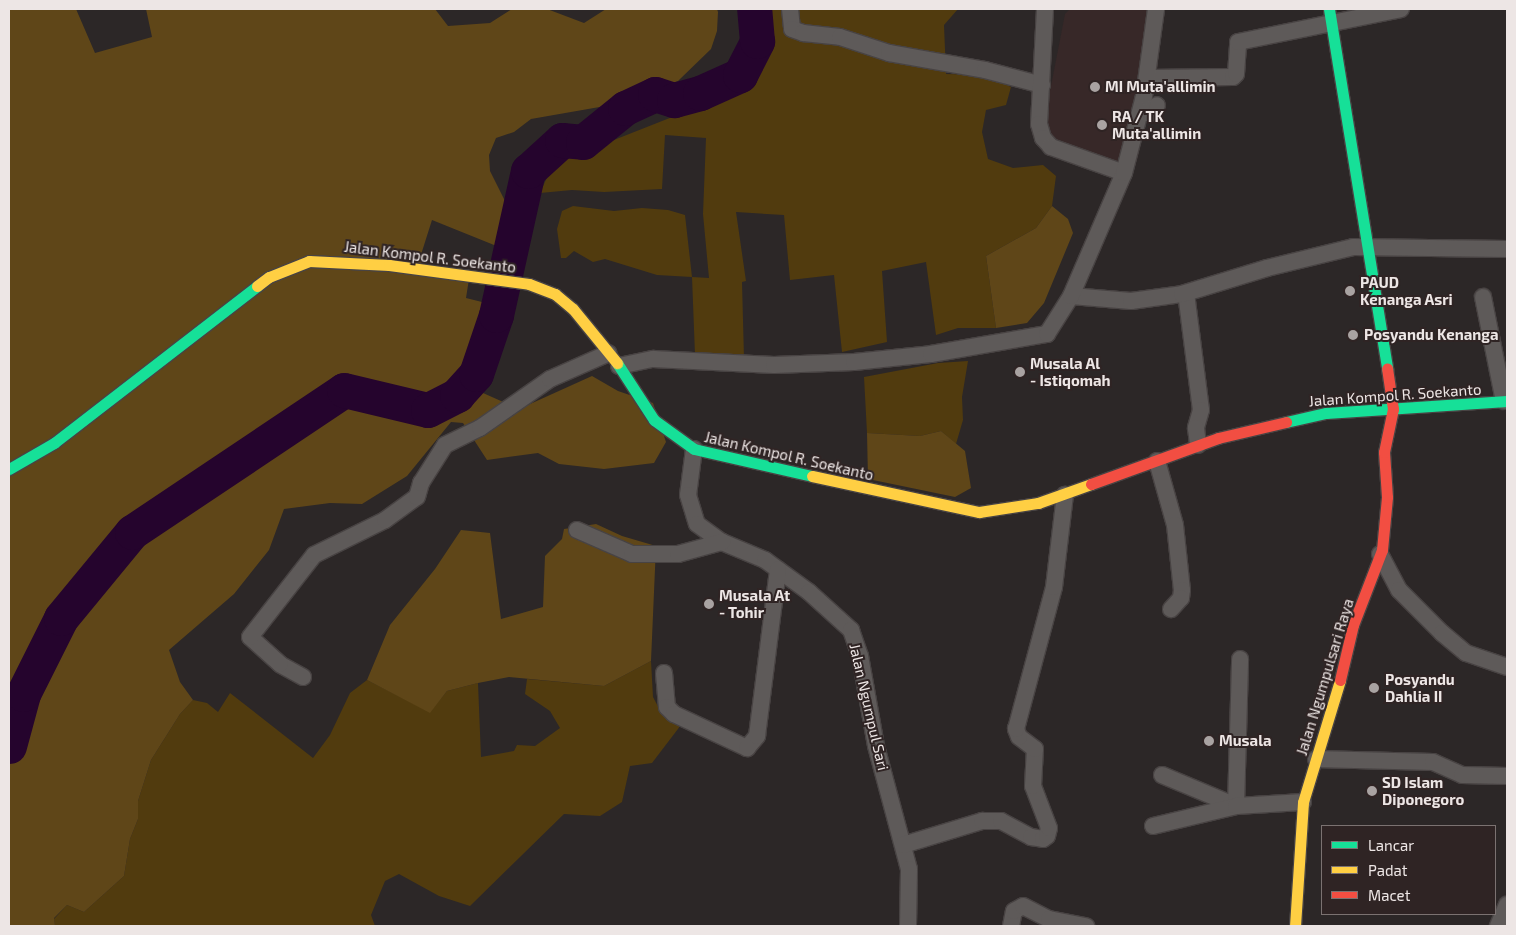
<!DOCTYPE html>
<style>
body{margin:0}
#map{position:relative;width:1516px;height:935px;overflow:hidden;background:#2c2727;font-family:"Exo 2",sans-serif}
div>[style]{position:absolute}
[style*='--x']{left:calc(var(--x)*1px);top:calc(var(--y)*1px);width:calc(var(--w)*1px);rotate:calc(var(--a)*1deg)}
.built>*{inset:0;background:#372828}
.green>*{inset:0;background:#513b0e}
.forest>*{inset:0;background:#5f4618}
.river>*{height:35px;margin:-17.5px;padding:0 17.5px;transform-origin:17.5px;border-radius:17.5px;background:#25042d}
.roads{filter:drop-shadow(1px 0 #484343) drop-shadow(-1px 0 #484343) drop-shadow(0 1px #484343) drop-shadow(0 -1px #484343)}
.street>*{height:16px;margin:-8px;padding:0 8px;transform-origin:8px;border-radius:8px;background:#5e5a59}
.fast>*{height:11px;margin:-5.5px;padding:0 5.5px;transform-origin:5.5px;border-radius:5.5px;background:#16e098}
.slow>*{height:11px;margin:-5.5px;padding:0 5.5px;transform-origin:5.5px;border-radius:5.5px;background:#ffcf43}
.jam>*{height:11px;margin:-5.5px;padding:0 5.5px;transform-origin:5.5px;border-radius:5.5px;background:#f24e42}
.dots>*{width:14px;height:14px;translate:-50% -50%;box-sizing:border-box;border:2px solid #2f2424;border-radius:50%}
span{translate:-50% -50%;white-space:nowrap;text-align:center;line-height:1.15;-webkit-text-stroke:4px #2f2424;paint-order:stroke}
.poi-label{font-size:15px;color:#ede6e5;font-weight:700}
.left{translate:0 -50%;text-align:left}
.street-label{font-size:15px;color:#ede6e5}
.frame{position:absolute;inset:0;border:10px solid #ede6e5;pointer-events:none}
.legend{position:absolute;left:1321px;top:825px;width:175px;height:90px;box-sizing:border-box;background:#2f2424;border:1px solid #7b7271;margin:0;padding:6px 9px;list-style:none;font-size:15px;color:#ede6e5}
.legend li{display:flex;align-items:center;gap:10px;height:25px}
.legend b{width:25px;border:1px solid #7b7271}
</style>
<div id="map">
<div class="built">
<i style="clip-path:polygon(1070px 9px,1147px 9px,1137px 101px,1118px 168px,1057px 147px,1043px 127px,1065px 14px)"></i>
</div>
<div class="green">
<i style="clip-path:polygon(770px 9px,958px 9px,944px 25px,946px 74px,986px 75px,1011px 87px,1006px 105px,986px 110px,982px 132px,988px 159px,1013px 168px,1043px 165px,1056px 176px,1052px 206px,1036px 228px,986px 256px,996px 328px,958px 328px,936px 335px,926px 262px,882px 271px,887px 342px,842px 352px,834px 275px,790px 280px,784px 215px,736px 212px,746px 281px,742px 282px,744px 358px,695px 355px,692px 277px,657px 275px,605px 259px,593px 262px,574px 251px,566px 258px,561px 258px,557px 229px,562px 211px,573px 206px,614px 211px,642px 208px,668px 210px,685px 215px,692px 277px,709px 278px,703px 214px,706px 138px,665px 135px,662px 189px,604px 192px,572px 190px,540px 193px,553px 164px,690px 110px,754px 73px,761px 58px)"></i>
<i style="clip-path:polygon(968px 361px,962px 397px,963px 420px,956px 444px,941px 431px,920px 436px,867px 433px,864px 377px,938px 363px)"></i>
<i style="clip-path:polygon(651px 661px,653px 697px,662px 714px,681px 725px,652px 763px,630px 766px,622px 802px,600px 816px,564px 814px,470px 906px,439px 896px,399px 874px,385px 881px,371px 915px,375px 926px,55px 926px,54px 919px,67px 905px,84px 912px,124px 876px,130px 839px,138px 819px,138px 801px,151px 760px,180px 714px,193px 700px,207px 703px,218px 712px,230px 693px,313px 758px,330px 735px,350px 693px,367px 680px,430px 712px,447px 691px,478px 683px,481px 757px,514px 751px,517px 745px,535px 746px,560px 728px,550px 711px,525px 694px,527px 679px,604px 686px)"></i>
</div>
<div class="forest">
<i style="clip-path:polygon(9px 9px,76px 9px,95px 53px,152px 37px,146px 9px,435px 9px,448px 26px,490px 23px,512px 9px,547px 9px,584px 23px,606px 9px,717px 9px,718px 12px,717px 31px,711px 49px,678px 81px,611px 105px,531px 119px,514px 132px,496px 138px,489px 155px,490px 171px,512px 215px,499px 247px,432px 220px,419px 261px,469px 279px,466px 298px,514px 310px,495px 351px,483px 393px,519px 409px,592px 376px,618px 391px,653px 403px,666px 442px,654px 463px,604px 469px,559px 464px,538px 453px,487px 460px,463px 423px,451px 422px,407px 476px,362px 504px,330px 503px,284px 509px,269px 550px,234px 594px,169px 650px,180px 682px,193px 700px,180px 714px,151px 760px,138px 801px,138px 819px,130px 839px,124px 876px,84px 912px,67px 905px,54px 918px,55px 926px,9px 926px)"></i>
<i style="clip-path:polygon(1052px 206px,1068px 219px,1073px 233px,1044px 303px,1027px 323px,996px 328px,986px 256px,1036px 228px)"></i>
<i style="clip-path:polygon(941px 431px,965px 451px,971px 488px,955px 497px,868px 479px,867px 433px,920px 436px)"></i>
<i style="clip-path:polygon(596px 524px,622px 536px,656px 546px,651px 661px,604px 686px,509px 677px,478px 683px,447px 691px,430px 713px,367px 680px,390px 625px,435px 569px,461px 530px,490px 533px,501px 619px,543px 607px,545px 556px,562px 539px,564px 529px)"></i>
</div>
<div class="river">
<i style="--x:9;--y:746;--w:54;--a:-74.9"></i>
<i style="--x:23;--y:694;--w:85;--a:-63.4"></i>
<i style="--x:61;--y:618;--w:112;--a:-50.5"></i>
<i style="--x:132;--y:532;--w:255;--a:-33.8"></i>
<i style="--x:344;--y:390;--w:86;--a:13.4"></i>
<i style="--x:428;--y:410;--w:33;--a:-27"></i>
<i style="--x:457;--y:395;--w:28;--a:-48"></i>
<i style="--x:476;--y:374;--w:62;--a:-71.3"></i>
<i style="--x:496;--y:315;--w:148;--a:-77.5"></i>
<i style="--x:528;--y:171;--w:46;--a:-42.4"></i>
<i style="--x:562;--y:140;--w:21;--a:5"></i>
<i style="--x:583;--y:142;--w:54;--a:-39"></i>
<i style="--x:625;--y:108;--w:33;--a:-25"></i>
<i style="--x:655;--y:94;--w:20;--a:18"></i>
<i style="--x:674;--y:100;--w:27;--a:-15"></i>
<i style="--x:700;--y:93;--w:44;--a:-24.2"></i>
<i style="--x:740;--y:75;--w:38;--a:-63"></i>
<i style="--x:757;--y:41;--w:32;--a:-95"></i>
</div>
<div class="roads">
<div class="street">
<i style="--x:790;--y:9;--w:20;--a:84"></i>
<i style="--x:792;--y:29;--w:12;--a:20"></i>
<i style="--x:803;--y:33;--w:37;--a:6"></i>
<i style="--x:840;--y:37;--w:52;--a:18.1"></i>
<i style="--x:889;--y:53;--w:97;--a:10"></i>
<i style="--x:985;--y:70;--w:59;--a:14.7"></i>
<i style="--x:1045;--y:9;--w:115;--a:93"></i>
<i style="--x:1039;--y:124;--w:15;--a:74"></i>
<i style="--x:1043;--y:138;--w:12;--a:48"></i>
<i style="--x:1051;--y:147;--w:77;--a:19.6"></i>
<i style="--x:1147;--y:78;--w:86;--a:-0.7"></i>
<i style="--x:1233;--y:77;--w:4;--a:-45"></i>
<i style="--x:1236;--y:74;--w:32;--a:-86"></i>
<i style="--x:1238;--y:42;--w:166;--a:-11.4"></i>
<i style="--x:1140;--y:113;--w:12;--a:0"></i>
<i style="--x:1152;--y:113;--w:9;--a:-58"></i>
<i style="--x:1186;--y:293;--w:118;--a:82.7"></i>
<i style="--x:1201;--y:410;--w:19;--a:106"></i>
<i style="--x:1196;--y:428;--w:17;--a:83"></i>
<i style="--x:1071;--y:296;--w:60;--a:4.8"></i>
<i style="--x:1131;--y:301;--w:51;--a:-7.8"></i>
<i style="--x:1182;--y:294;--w:89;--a:-17"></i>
<i style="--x:1267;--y:268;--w:89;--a:-13.7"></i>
<i style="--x:1353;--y:247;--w:154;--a:0.7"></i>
<i style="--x:1483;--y:297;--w:106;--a:78.6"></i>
<i style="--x:619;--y:366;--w:35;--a:-12"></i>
<i style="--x:653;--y:359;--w:121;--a:2.8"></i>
<i style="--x:774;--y:365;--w:80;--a:-2.1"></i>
<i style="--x:854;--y:362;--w:77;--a:-5.9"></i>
<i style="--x:931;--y:354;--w:118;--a:-9.8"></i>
<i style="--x:1047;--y:334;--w:45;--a:-57.7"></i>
<i style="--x:1071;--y:296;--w:134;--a:-66.7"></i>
<i style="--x:1124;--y:173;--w:80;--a:-75.4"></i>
<i style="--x:1144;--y:96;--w:88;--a:-82.1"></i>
<i style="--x:694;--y:449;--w:46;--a:97.4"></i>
<i style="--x:688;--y:495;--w:30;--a:73"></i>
<i style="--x:697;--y:524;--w:31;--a:36"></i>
<i style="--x:722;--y:542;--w:47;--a:22.7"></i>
<i style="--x:765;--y:560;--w:54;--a:36"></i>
<i style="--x:809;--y:592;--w:57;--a:42.1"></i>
<i style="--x:851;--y:630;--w:28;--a:71"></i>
<i style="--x:860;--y:656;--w:91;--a:79.9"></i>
<i style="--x:876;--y:746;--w:127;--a:75"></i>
<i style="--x:909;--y:869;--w:57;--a:91"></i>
<i style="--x:1157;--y:461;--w:66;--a:74.3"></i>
<i style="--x:1175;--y:525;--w:65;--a:83.9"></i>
<i style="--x:1182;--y:590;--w:8;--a:97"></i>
<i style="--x:1181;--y:598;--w:15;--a:132"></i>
<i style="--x:577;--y:530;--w:60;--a:23.6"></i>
<i style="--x:632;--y:554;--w:46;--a:0"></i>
<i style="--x:678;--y:554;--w:46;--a:-15.3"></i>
<i style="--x:1380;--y:554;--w:41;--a:62.2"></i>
<i style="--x:1399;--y:590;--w:61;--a:45"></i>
<i style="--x:1442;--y:633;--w:31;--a:40"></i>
<i style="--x:1466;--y:653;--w:43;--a:18.9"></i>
<i style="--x:664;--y:673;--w:34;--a:85"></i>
<i style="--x:667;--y:707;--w:10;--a:45"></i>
<i style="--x:674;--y:714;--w:81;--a:25"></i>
<i style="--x:747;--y:748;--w:16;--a:-50"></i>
<i style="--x:757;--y:736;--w:168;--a:-82.8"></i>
<i style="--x:303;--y:677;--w:26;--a:-151"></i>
<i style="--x:280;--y:664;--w:40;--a:-138"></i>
<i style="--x:250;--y:637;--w:104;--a:-52"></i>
<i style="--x:314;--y:555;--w:79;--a:-26.2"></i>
<i style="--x:385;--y:520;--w:39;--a:-36"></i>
<i style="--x:417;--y:497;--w:15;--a:-74"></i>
<i style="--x:421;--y:483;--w:45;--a:-57.7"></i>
<i style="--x:445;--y:445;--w:39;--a:-26"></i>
<i style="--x:480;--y:428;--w:85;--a:-35"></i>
<i style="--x:550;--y:379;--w:64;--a:-23.8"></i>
<i style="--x:1316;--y:759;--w:117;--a:1.5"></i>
<i style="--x:1433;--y:762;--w:32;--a:24"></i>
<i style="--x:1462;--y:775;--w:45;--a:1.3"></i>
<i style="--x:1162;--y:775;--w:80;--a:22.7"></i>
<i style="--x:1236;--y:806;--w:147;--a:-88.4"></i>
<i style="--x:1153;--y:826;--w:85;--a:-13.5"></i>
<i style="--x:1236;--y:806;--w:67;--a:-3.4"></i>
<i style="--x:903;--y:845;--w:83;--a:-16.9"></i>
<i style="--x:982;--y:821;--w:19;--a:0"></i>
<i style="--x:1001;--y:821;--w:34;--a:28"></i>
<i style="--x:1031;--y:837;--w:12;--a:9"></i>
<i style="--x:1043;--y:839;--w:5;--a:-37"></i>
<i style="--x:1047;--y:836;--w:8;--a:-76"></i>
<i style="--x:1049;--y:828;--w:45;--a:-110.9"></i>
<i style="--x:1033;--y:786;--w:37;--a:-87"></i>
<i style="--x:1035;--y:749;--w:20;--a:-143"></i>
<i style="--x:1019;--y:737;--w:9;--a:-111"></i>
<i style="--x:1016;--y:729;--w:147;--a:-75"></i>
<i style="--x:1054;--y:587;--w:93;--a:-83.2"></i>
<i style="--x:1011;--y:926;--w:15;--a:-79"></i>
<i style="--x:1014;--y:911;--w:10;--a:-29"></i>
<i style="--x:1023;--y:906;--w:29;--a:27"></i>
<i style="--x:1049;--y:919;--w:38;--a:11"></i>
<i style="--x:1498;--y:926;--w:23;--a:-67"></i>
</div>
<div class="fast">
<i style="--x:1329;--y:9;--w:364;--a:80.8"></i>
<i style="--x:617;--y:363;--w:68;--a:57"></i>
<i style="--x:654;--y:420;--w:49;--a:35.9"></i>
<i style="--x:694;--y:449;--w:121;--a:12.9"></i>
<i style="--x:1286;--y:422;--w:41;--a:-12.7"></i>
<i style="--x:1326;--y:413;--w:181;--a:-3.8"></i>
<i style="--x:9;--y:469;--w:52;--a:-30"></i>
<i style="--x:54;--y:443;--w:257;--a:-37.7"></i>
</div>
<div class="slow">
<i style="--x:257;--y:286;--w:15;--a:-37"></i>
<i style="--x:269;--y:277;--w:43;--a:-21.8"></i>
<i style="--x:309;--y:261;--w:80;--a:2.9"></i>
<i style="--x:389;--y:265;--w:141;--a:7.7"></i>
<i style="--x:529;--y:284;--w:28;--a:21"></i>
<i style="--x:555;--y:294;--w:23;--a:40"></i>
<i style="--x:573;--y:309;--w:70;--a:50.8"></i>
<i style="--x:812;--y:476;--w:171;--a:12.2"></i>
<i style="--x:979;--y:512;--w:60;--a:-8.7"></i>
<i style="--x:1038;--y:503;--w:56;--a:-19.7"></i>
<i style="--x:1295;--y:926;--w:124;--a:-86.3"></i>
<i style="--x:1303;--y:802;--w:127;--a:-73.1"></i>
</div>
<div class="jam">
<i style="--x:1091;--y:484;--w:135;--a:-19.9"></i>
<i style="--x:1218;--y:438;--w:70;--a:-13.2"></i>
<i style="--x:1340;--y:680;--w:57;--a:-76.7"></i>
<i style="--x:1353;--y:625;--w:80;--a:-68.9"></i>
<i style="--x:1382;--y:550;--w:53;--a:-84.6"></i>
<i style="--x:1387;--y:497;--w:45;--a:-93.8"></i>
<i style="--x:1384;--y:452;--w:44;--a:-78.2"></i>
<i style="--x:1393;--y:409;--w:41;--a:-98.3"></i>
</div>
</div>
<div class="dots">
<i style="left:1095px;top:87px;background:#a9a3a2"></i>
<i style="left:1102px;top:125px;background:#a9a3a2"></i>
<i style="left:1350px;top:291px;background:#a9a3a2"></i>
<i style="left:1353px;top:335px;background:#a9a3a2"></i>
<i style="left:1020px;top:372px;background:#a9a3a2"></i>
<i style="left:709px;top:604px;background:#a9a3a2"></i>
<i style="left:1374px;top:688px;background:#a9a3a2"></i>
<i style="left:1209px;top:741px;background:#a9a3a2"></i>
<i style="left:1372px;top:791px;background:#a9a3a2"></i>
</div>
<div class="poi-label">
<span class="left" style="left:1105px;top:87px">MI Muta'allimin</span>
<span class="left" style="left:1112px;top:125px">RA / TK<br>Muta'allimin</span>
<span class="left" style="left:1360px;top:291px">PAUD<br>Kenanga Asri</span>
<span class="left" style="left:1364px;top:335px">Posyandu Kenanga</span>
<span class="left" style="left:1030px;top:372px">Musala Al<br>- Istiqomah</span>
<span class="left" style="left:719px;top:604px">Musala At<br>- Tohir</span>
<span class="left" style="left:1385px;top:688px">Posyandu<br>Dahlia II</span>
<span class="left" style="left:1219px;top:741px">Musala</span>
<span class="left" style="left:1382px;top:791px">SD Islam<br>Diponegoro</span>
</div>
<div class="street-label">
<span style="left:430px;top:257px;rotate:7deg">Jalan Kompol R. Soekanto</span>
<span style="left:1395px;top:395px;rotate:-4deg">Jalan Kompol R. Soekanto</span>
<span style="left:789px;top:456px;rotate:13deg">Jalan Kompol R. Soekanto</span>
<span style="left:1325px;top:677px;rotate:-73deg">Jalan Ngumpulsari Raya</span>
<span style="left:869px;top:707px;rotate:77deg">Jalan Ngumpul Sari</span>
</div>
<div class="frame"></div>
<ul class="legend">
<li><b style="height:6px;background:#16e098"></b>Lancar</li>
<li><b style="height:6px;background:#ffcf43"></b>Padat</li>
<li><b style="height:6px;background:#f24e42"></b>Macet</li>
</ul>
</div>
